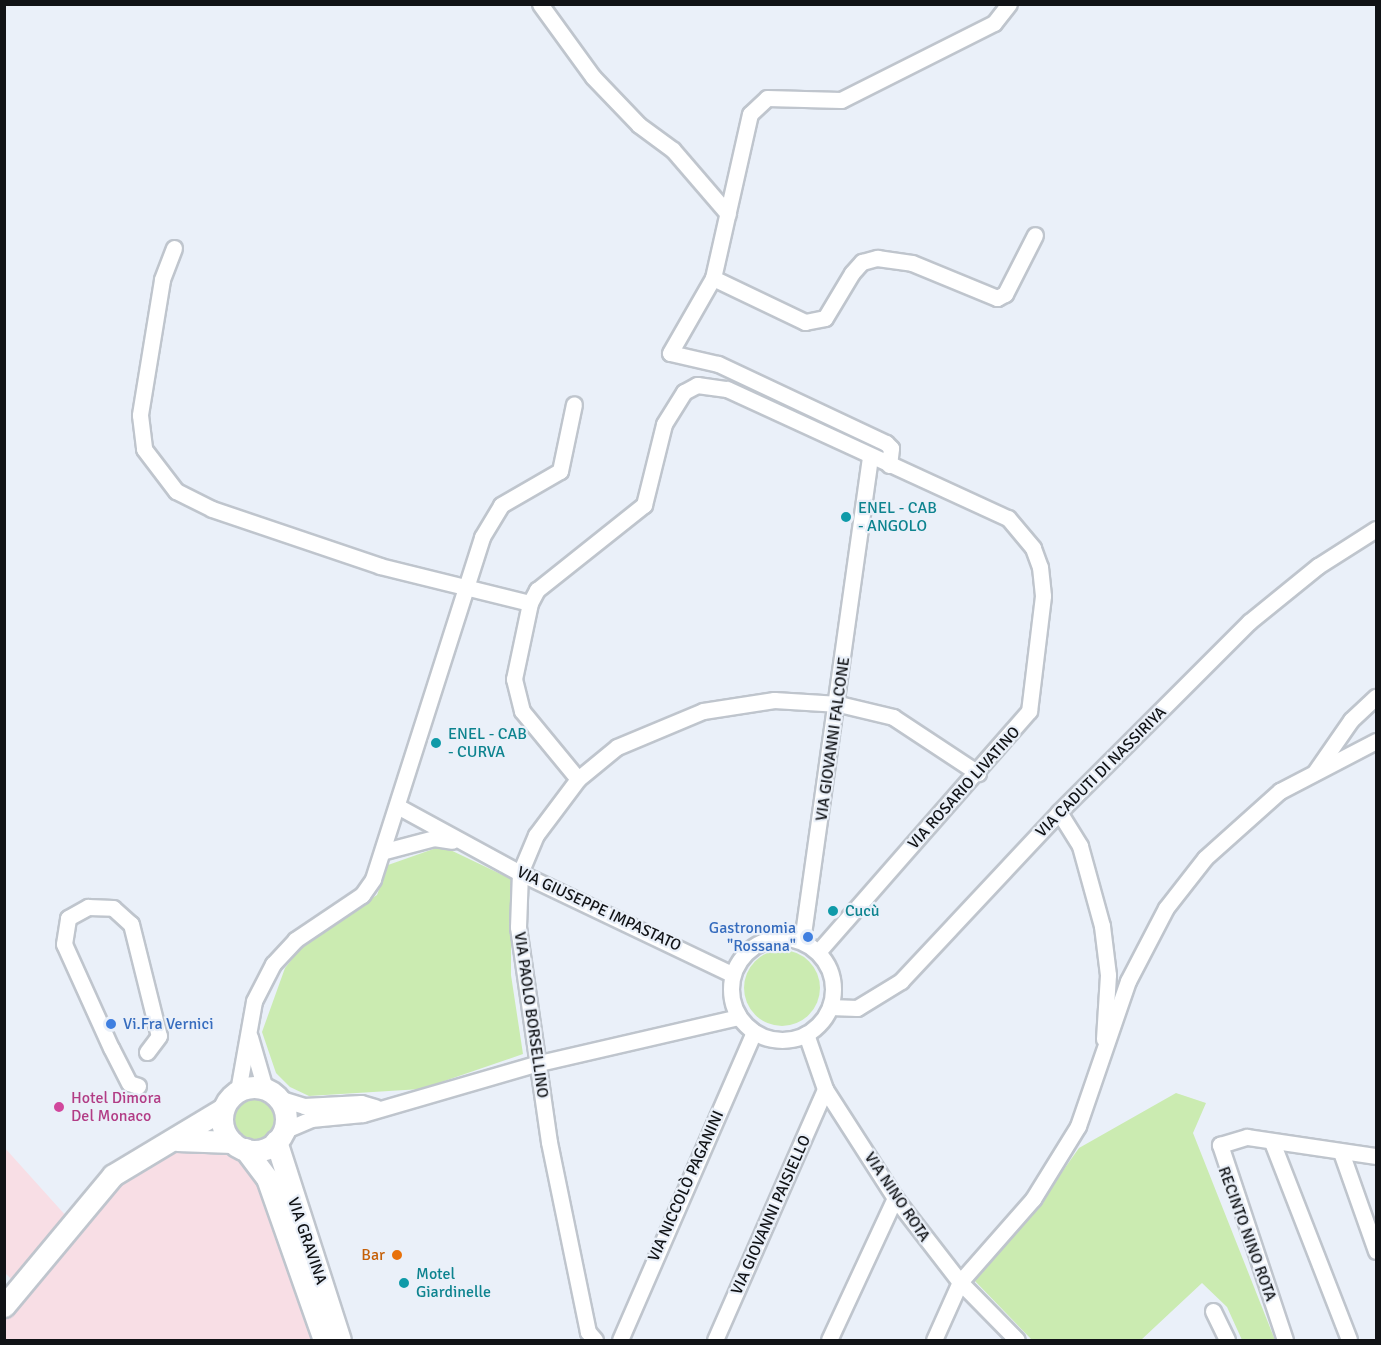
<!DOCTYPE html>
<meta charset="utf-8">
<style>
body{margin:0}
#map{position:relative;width:1381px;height:1345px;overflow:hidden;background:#eaf0f9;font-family:Signika,sans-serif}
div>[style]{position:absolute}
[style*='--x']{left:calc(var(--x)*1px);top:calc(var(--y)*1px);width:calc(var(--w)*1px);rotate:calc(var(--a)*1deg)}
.industrial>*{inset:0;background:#f8dee5}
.green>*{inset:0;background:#cbebb1}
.round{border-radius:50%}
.roads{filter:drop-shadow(2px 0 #bfc5cd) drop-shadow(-2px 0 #bfc5cd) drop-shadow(0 2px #bfc5cd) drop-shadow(0 -2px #bfc5cd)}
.minor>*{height:15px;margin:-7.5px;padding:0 7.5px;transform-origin:7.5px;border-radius:7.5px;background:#fff}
.minor>.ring{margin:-7.5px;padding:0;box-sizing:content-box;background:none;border:15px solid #fff;border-radius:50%}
.secondary>*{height:21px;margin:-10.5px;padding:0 10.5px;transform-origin:10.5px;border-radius:10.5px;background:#fff}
.secondary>.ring{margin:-10.5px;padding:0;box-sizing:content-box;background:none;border:21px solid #fff;border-radius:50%}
.dots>*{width:16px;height:16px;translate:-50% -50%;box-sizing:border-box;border:3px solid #eaf0f9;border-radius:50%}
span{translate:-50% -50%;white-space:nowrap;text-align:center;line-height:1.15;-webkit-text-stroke:4.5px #eaf0f9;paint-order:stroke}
.culture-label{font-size:16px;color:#0d838f}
.left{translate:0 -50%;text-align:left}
.street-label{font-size:16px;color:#111316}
.shop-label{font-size:16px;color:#366cbe}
.right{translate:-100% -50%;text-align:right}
.hotel-label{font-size:16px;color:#b23c85}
.food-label{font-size:16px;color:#c56008}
.frame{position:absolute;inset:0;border:6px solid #111316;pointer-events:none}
</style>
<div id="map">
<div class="industrial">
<i style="clip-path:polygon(4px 1147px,76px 1227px,108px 1192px,172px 1151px,199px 1147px,241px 1158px,256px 1173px,315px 1340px,5px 1340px,5px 1320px,26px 1293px,5px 1273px)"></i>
</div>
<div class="green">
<i style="clip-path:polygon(442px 846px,511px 879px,511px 975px,523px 1054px,421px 1089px,309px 1096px,290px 1087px,276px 1073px,262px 1032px,285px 968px,307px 940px,377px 895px,388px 865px)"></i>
<i class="round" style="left:744px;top:950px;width:76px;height:76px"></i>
<i style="clip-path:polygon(1176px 1093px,1206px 1103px,1193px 1133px,1275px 1340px,1242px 1340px,1227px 1307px,1202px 1283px,1141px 1340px,1032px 1340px,973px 1279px,1030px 1217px,1079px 1148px)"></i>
<i class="round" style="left:229px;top:1094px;width:50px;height:50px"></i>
</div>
<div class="roads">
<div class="minor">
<i style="--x:540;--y:4;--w:90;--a:54"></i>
<i style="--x:593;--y:77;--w:66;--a:46.2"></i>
<i style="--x:639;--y:125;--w:42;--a:36.3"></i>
<i style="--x:673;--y:150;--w:84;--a:49.3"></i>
<i style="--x:174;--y:248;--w:34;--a:111"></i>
<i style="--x:162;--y:280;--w:137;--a:99.3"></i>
<i style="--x:140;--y:415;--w:34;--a:83"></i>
<i style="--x:144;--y:449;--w:53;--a:52.7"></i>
<i style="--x:176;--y:491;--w:40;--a:26.6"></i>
<i style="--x:212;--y:509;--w:177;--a:18.7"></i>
<i style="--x:380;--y:566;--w:154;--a:13.9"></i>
<i style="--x:713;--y:278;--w:102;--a:25.6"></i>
<i style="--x:805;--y:322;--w:20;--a:-11"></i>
<i style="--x:825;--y:318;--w:52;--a:-59"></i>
<i style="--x:852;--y:273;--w:15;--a:-48"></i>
<i style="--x:862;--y:262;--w:16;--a:-15"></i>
<i style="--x:877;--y:258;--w:35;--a:8"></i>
<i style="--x:912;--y:263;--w:92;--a:22.4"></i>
<i style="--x:997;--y:298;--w:9;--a:-27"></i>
<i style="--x:1005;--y:294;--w:66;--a:-63"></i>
<i style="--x:889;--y:465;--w:17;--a:-83"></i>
<i style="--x:891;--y:448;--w:7;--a:-135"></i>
<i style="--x:886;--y:443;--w:186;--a:-154.8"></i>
<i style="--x:718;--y:364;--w:49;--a:-167.1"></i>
<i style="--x:670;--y:353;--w:86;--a:-60.2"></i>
<i style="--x:713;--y:278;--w:168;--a:-77.3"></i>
<i style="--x:750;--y:114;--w:23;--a:-43"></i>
<i style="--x:767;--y:98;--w:74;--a:1.5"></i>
<i style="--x:841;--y:100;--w:171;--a:-26.7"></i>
<i style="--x:994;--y:23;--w:24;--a:-52"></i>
<i style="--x:1315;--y:772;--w:63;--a:-55.3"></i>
<i style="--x:1351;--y:720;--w:34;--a:-43"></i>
<i style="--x:578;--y:779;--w:88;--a:-129.5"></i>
<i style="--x:522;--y:711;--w:33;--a:-104"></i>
<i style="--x:514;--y:679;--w:78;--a:-78.1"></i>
<i style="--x:530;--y:603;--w:15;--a:-62"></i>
<i style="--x:537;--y:590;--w:137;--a:-38.5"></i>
<i style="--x:644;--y:505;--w:83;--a:-76.1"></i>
<i style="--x:664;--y:424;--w:38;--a:-58"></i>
<i style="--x:684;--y:392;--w:15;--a:-28"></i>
<i style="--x:697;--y:385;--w:30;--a:8"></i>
<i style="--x:727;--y:389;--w:309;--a:24.7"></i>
<i style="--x:1008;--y:518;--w:39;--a:50"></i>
<i style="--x:1033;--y:548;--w:20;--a:70"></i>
<i style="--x:1040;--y:567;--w:29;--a:84"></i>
<i style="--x:1043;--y:596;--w:116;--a:96.9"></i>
<i style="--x:1029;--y:711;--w:320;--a:131.2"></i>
<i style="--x:399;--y:807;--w:138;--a:28.6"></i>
<i style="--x:520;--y:873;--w:235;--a:25.5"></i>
<i style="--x:1059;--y:812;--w:40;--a:58"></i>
<i style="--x:1080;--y:846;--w:83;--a:74.6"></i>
<i style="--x:1102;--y:926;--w:49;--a:83"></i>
<i style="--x:1108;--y:975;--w:64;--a:93.6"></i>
<i style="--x:385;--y:851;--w:51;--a:-14.9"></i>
<i style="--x:434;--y:838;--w:18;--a:9"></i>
<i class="ring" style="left:731px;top:938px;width:87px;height:87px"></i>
<i style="--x:802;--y:941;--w:488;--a:-82"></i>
<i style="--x:830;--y:1007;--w:27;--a:2"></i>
<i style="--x:857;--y:1008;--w:52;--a:-31.5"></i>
<i style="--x:901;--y:981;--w:231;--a:-46.9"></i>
<i style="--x:1059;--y:812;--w:269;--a:-45"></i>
<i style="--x:1249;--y:622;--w:89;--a:-39.1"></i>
<i style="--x:1318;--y:566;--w:69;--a:-32.5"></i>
<i style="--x:806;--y:1034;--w:58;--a:70.9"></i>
<i style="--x:825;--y:1089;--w:130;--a:57.3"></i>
<i style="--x:895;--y:1198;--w:106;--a:52.3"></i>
<i style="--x:960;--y:1282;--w:81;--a:45.5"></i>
<i style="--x:250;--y:1037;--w:54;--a:73.9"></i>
<i style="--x:138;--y:1086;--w:9;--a:-162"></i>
<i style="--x:129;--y:1083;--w:39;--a:-117"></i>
<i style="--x:111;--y:1048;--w:114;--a:-114.3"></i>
<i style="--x:64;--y:944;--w:26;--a:-81"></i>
<i style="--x:68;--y:918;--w:23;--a:-29"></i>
<i style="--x:88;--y:907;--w:25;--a:2"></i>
<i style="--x:113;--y:908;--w:24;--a:42"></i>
<i style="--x:131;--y:924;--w:115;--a:76"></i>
<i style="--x:159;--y:1036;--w:20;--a:127"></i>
<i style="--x:238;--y:1091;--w:91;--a:-79.9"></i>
<i style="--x:254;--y:1001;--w:42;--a:-62.8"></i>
<i style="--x:273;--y:964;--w:33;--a:-47"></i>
<i style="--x:295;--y:940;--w:81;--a:-33.9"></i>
<i style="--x:362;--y:895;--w:19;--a:-55"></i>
<i style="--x:373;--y:879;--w:359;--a:-72.3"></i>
<i style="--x:482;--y:537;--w:37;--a:-59"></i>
<i style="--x:501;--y:505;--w:68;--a:-30"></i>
<i style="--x:560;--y:471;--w:68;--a:-78.2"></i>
<i style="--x:278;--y:1098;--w:27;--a:17"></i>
<i style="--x:304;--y:1106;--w:57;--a:-3"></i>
<i style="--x:361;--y:1103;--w:15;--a:16"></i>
<i style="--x:283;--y:1131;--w:30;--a:-23"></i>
<i style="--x:311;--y:1119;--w:52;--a:-5.5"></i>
<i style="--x:363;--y:1114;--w:183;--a:-16.2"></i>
<i style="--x:539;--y:1063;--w:205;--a:-13"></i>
<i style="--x:1272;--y:1142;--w:212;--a:68.7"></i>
<i style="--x:1341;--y:1152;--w:105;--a:70.5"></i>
<i style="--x:1213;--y:1311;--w:32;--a:64"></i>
<i style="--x:595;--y:1340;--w:11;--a:-131"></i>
<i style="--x:588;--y:1332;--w:194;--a:-101.6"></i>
<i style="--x:549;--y:1142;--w:217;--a:-98.2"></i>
<i style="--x:518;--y:927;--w:54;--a:-87.9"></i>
<i style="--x:520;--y:873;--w:41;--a:-67.2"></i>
<i style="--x:536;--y:835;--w:70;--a:-53.1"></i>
<i style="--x:578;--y:779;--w:50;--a:-39.4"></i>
<i style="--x:617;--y:747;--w:93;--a:-22.7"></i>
<i style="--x:703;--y:711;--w:72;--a:-8.8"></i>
<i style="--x:774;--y:700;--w:65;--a:3.5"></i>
<i style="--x:839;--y:704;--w:56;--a:13.5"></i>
<i style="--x:893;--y:717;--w:102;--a:33.4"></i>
<i style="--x:620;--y:1340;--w:336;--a:-66.5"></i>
<i style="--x:715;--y:1340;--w:274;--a:-66.3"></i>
<i style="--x:829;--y:1340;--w:157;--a:-65.1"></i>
<i style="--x:934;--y:1340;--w:64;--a:-65.9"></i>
<i style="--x:960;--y:1282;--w:111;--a:-48.7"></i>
<i style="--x:1033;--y:1199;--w:86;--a:-58.3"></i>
<i style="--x:1078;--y:1126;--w:153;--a:-71"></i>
<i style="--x:1128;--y:981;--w:82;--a:-62.5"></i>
<i style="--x:1166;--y:908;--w:63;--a:-52"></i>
<i style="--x:1205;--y:858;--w:101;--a:-41.8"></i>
<i style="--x:1280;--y:791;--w:108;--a:-27.5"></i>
<i style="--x:1285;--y:1340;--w:206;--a:-108.4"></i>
<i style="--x:1220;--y:1145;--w:28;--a:-17"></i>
<i style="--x:1247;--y:1137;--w:130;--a:8.4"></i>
</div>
<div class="secondary">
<i class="ring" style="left:222px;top:1087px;width:43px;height:43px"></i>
<i style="--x:177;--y:1140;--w:55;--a:2.1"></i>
<i style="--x:276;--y:1141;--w:209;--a:72.2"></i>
<i style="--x:245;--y:1149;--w:36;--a:53"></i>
<i style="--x:267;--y:1178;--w:172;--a:70.6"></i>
<i style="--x:4;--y:1306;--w:170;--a:-50.2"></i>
<i style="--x:113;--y:1175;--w:128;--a:-31"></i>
</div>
</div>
<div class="dots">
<i style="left:846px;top:517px;background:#0f9aa8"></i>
<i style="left:436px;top:743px;background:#0f9aa8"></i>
<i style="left:833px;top:911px;background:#0f9aa8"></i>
<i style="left:808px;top:937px;background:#3f7fe0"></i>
<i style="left:111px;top:1024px;background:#3f7fe0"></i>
<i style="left:59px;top:1107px;background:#d1479c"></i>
<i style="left:397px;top:1255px;background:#e8710a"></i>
<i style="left:404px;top:1283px;background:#0f9aa8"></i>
</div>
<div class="culture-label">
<span class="left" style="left:858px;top:517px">ENEL - CAB<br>- ANGOLO</span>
<span class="left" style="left:448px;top:743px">ENEL - CAB<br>- CURVA</span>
<span class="left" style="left:845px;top:911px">Cucù</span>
<span class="left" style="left:416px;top:1283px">Motel<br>Giardinelle</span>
</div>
<div class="street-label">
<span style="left:833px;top:739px;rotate:-82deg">VIA GIOVANNI FALCONE</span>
<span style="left:1101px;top:772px;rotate:-45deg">VIA CADUTI DI NASSIRIYA</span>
<span style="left:964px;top:788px;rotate:-48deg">VIA ROSARIO LIVATINO</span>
<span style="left:599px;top:909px;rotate:25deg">VIA GIUSEPPE IMPASTATO</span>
<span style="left:531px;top:1015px;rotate:82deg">VIA PAOLO BORSELLINO</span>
<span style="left:686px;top:1186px;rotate:-66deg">VIA NICCOLÒ PAGANINI</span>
<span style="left:897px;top:1197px;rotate:56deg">VIA NINO ROTA</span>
<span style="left:771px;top:1215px;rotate:-66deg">VIA GIOVANNI PAISIELLO</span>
<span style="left:1247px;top:1234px;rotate:70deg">RECINTO NINO ROTA</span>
<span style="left:307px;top:1241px;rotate:71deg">VIA GRAVINA</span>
</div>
<div class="shop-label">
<span class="right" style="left:796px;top:937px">Gastronomia<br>"Rossana"</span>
<span class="left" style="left:123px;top:1024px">Vi.Fra Vernici</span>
</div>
<div class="hotel-label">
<span class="left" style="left:71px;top:1107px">Hotel Dimora<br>Del Monaco</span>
</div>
<div class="food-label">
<span class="right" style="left:385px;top:1255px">Bar</span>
</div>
<div class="frame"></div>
</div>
